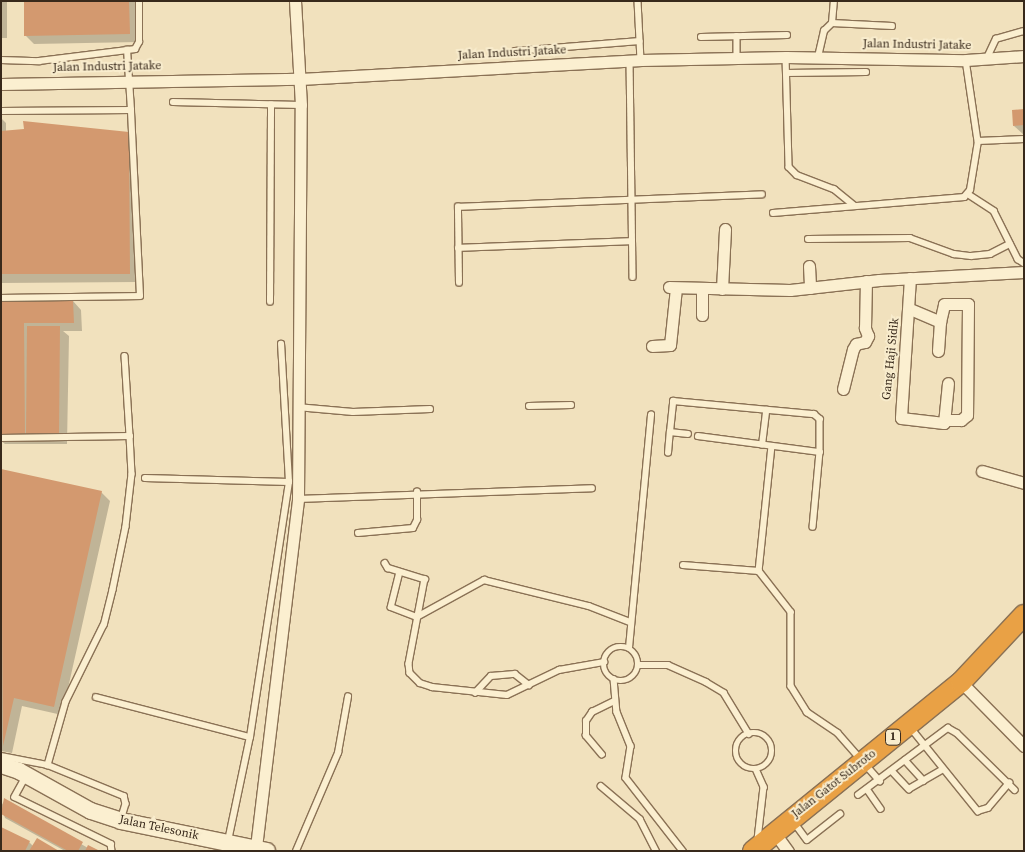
<!DOCTYPE html>
<style>
body{margin:0}
#map{position:relative;width:1025px;height:852px;overflow:hidden;background:#f1e1bd;font-family:"Source Serif 4",serif}
div>[style]{position:absolute}
[style*='--x']{left:calc(var(--x)*1px);top:calc(var(--y)*1px);width:calc(var(--w)*1px);rotate:calc(var(--a)*1deg)}
.shadow>*{inset:0;background:#0003}
.building>*{inset:0;background:#d3996f}
.roads{filter:drop-shadow(1px 0 #8a7155) drop-shadow(-1px 0 #8a7155) drop-shadow(0 1px #8a7155) drop-shadow(0 -1px #8a7155)}
.lane>*{height:5.5px;margin:-2.75px;padding:0 2.75px;transform-origin:2.75px;border-radius:2.75px;background:#fbefd0}
.lane>.ring{margin:-2.75px;padding:0;box-sizing:content-box;background:none;border:5.5px solid #fbefd0;border-radius:50%}
.street>*{height:11px;margin:-5.5px;padding:0 5.5px;transform-origin:5.5px;border-radius:5.5px;background:#fbefd0}
.secondary>*{height:16px;margin:-8px;padding:0 8px;transform-origin:8px;border-radius:8px;background:#fbefd0}
.highway>*{height:20px;margin:-10px;padding:0 10px;transform-origin:10px;border-radius:10px;background:#e9a145}
span{translate:-50% -50%;white-space:nowrap;text-align:center;line-height:1.15;-webkit-text-stroke:4px #f8eccd;paint-order:stroke}
.shield-label span{padding:1px 4px;background:#f8eccd;border:1px solid;border-radius:4px;-webkit-text-stroke-width:0}
.shield-label{font-size:11px;color:#38291b;font-weight:700}
.street-label{font-size:12px;color:#38291b}
.frame{position:absolute;inset:0;border:2px solid #38291b;pointer-events:none}
</style>
<div id="map">
<div class="shadow">
<i style="clip-path:polygon(1px 1px,7px 1px,7px 38px,1px 38px)"></i>
<i style="clip-path:polygon(25px 1px,137px 1px,138px 42px,34px 44px,26px 36px)"></i>
<i style="clip-path:polygon(1024px 111px,1024px 135px,1014px 126px)"></i>
<i style="clip-path:polygon(1px 118px,6px 123px,6px 131px,129px 133px,137px 142px,138px 282px,1px 283px)"></i>
<i style="clip-path:polygon(73px 301px,81px 310px,82px 331px,63px 331px,69px 336px,67px 444px,5px 444px,1px 441px,1px 302px)"></i>
<i style="clip-path:polygon(1px 470px,101px 492px,110px 501px,62px 715px,22px 706px,12px 753px,1px 751px)"></i>
<i style="clip-path:polygon(5px 800px,88px 848px,97px 851px,65px 851px,5px 818px,1px 806px)"></i>
<i style="clip-path:polygon(29px 842px,33px 846px,57px 851px,1px 851px)"></i>
</div>
<div class="building">
<i style="clip-path:polygon(24px 1px,129px 1px,130px 34px,24px 36px)"></i>
<i style="clip-path:polygon(1024px 109px,1024px 125px,1013px 126px,1012px 110px)"></i>
<i style="clip-path:polygon(23px 121px,129px 132px,130px 274px,1px 274px,1px 131px,24px 129px)"></i>
<i style="clip-path:polygon(73px 300px,74px 323px,24px 323px,25px 436px,1px 436px,1px 301px)"></i>
<i style="clip-path:polygon(27px 326px,60px 326px,59px 436px,26px 435px)"></i>
<i style="clip-path:polygon(1px 469px,102px 491px,54px 707px,14px 698px,3px 746px)"></i>
<i style="clip-path:polygon(4px 798px,83px 842px,78px 851px,68px 851px,1px 814px)"></i>
<i style="clip-path:polygon(1px 827px,30px 841px,25px 851px,1px 851px)"></i>
<i style="clip-path:polygon(37px 838px,59px 851px,29px 851px)"></i>
<i style="clip-path:polygon(88px 845px,100px 851px,85px 851px)"></i>
</div>
<div class="roads">
<div class="lane">
<i style="--x:638;--y:1;--w:59;--a:87.1"></i>
<i style="--x:832;--y:23;--w:60;--a:2.9"></i>
<i style="--x:737;--y:36;--w:22;--a:90"></i>
<i style="--x:701;--y:37;--w:86;--a:-1.3"></i>
<i style="--x:515;--y:51;--w:125;--a:-4.6"></i>
<i style="--x:786;--y:57;--w:110;--a:88.4"></i>
<i style="--x:789;--y:167;--w:11;--a:45"></i>
<i style="--x:797;--y:175;--w:40;--a:21"></i>
<i style="--x:834;--y:189;--w:26;--a:39"></i>
<i style="--x:818;--y:57;--w:27;--a:-77"></i>
<i style="--x:824;--y:31;--w:11;--a:-45"></i>
<i style="--x:832;--y:23;--w:22;--a:-85"></i>
<i style="--x:987;--y:58;--w:21;--a:-65"></i>
<i style="--x:996;--y:39;--w:29;--a:-16"></i>
<i style="--x:1;--y:60;--w:38;--a:2"></i>
<i style="--x:39;--y:61;--w:97;--a:-7.1"></i>
<i style="--x:135;--y:49;--w:8;--a:-60"></i>
<i style="--x:139;--y:42;--w:41;--a:-90"></i>
<i style="--x:966;--y:60;--w:82;--a:81.6"></i>
<i style="--x:630;--y:61;--w:216;--a:89.2"></i>
<i style="--x:786;--y:73;--w:80;--a:-0.7"></i>
<i style="--x:173;--y:102;--w:128;--a:1.3"></i>
<i style="--x:1;--y:111;--w:130;--a:-0.4"></i>
<i style="--x:131;--y:110;--w:60;--a:-93.8"></i>
<i style="--x:968;--y:194;--w:31;--a:33"></i>
<i style="--x:994;--y:211;--w:54;--a:63.4"></i>
<i style="--x:1018;--y:259;--w:7;--a:34"></i>
<i style="--x:773;--y:213;--w:192;--a:-4.8"></i>
<i style="--x:964;--y:197;--w:9;--a:-49"></i>
<i style="--x:970;--y:190;--w:50;--a:-80.7"></i>
<i style="--x:978;--y:141;--w:46;--a:-2.5"></i>
<i style="--x:808;--y:239;--w:102;--a:-0.6"></i>
<i style="--x:910;--y:238;--w:47;--a:20"></i>
<i style="--x:954;--y:254;--w:17;--a:7"></i>
<i style="--x:971;--y:256;--w:19;--a:-6"></i>
<i style="--x:990;--y:254;--w:22;--a:-27"></i>
<i style="--x:458;--y:248;--w:174;--a:-2.3"></i>
<i style="--x:459;--y:283;--w:76;--a:-90.8"></i>
<i style="--x:458;--y:207;--w:304;--a:-2.4"></i>
<i style="--x:1;--y:298;--w:139;--a:-0.8"></i>
<i style="--x:140;--y:296;--w:186;--a:-92.8"></i>
<i style="--x:270;--y:302;--w:197;--a:-89.7"></i>
<i style="--x:125;--y:356;--w:80;--a:86.4"></i>
<i style="--x:529;--y:406;--w:42;--a:-1.4"></i>
<i style="--x:297;--y:407;--w:56;--a:5.1"></i>
<i style="--x:353;--y:412;--w:77;--a:-2.2"></i>
<i style="--x:670;--y:432;--w:31;--a:-84"></i>
<i style="--x:673;--y:401;--w:142;--a:5.3"></i>
<i style="--x:814;--y:414;--w:8;--a:40"></i>
<i style="--x:820;--y:419;--w:33;--a:90"></i>
<i style="--x:698;--y:436;--w:123;--a:7.5"></i>
<i style="--x:820;--y:452;--w:75;--a:95.3"></i>
<i style="--x:1;--y:438;--w:129;--a:-0.9"></i>
<i style="--x:130;--y:436;--w:38;--a:87"></i>
<i style="--x:132;--y:474;--w:53;--a:96.5"></i>
<i style="--x:126;--y:527;--w:64;--a:101.7"></i>
<i style="--x:113;--y:590;--w:36;--a:104"></i>
<i style="--x:104;--y:625;--w:86;--a:116.3"></i>
<i style="--x:66;--y:702;--w:66;--a:105.9"></i>
<i style="--x:762;--y:445;--w:35;--a:-83"></i>
<i style="--x:772;--y:446;--w:126;--a:95.9"></i>
<i style="--x:759;--y:571;--w:52;--a:52"></i>
<i style="--x:791;--y:612;--w:74;--a:90"></i>
<i style="--x:791;--y:686;--w:31;--a:58"></i>
<i style="--x:807;--y:712;--w:37;--a:34"></i>
<i style="--x:838;--y:733;--w:64;--a:48.8"></i>
<i style="--x:668;--y:453;--w:21;--a:-85"></i>
<i style="--x:670;--y:432;--w:18;--a:6"></i>
<i style="--x:145;--y:478;--w:144;--a:1.6"></i>
<i style="--x:298;--y:499;--w:294;--a:-2.1"></i>
<i style="--x:358;--y:533;--w:55;--a:-5.2"></i>
<i style="--x:413;--y:528;--w:9;--a:-63"></i>
<i style="--x:417;--y:520;--w:28;--a:-90"></i>
<i style="--x:385;--y:563;--w:6;--a:59"></i>
<i style="--x:388;--y:568;--w:39;--a:17"></i>
<i style="--x:425;--y:579;--w:86;--a:100.7"></i>
<i style="--x:409;--y:664;--w:9;--a:84"></i>
<i style="--x:410;--y:673;--w:14;--a:45"></i>
<i style="--x:420;--y:683;--w:13;--a:18"></i>
<i style="--x:432;--y:687;--w:75;--a:6.1"></i>
<i style="--x:507;--y:695;--w:58;--a:-25.7"></i>
<i style="--x:559;--y:670;--w:46;--a:-10.1"></i>
<i style="--x:683;--y:565;--w:76;--a:4.5"></i>
<i style="--x:400;--y:572;--w:36;--a:104"></i>
<i style="--x:391;--y:607;--w:28;--a:21"></i>
<i style="--x:417;--y:617;--w:77;--a:-28.9"></i>
<i style="--x:484;--y:580;--w:108;--a:13.9"></i>
<i style="--x:589;--y:606;--w:44;--a:21.3"></i>
<i class="ring" style="left:604px;top:647px;width:28.5px;height:28.5px"></i>
<i style="--x:629;--y:648;--w:234;--a:-84.6"></i>
<i style="--x:638;--y:665;--w:30;--a:0"></i>
<i style="--x:668;--y:665;--w:42;--a:24.1"></i>
<i style="--x:706;--y:682;--w:21;--a:31"></i>
<i style="--x:724;--y:693;--w:48;--a:58.6"></i>
<i style="--x:614;--y:679;--w:33;--a:85"></i>
<i style="--x:617;--y:712;--w:37;--a:68"></i>
<i style="--x:631;--y:746;--w:32;--a:99"></i>
<i style="--x:626;--y:778;--w:93;--a:52"></i>
<i style="--x:475;--y:693;--w:23;--a:-47"></i>
<i style="--x:491;--y:676;--w:24;--a:-5"></i>
<i style="--x:515;--y:674;--w:18;--a:38"></i>
<i style="--x:96;--y:697;--w:159;--a:14.6"></i>
<i style="--x:911;--y:728;--w:107;--a:51.1"></i>
<i style="--x:978;--y:811;--w:10;--a:-17"></i>
<i style="--x:988;--y:808;--w:33;--a:-50"></i>
<i class="ring" style="left:736px;top:733px;width:30.5px;height:30.5px"></i>
<i style="--x:602;--y:755;--w:25;--a:-130"></i>
<i style="--x:586;--y:736;--w:15;--a:-90"></i>
<i style="--x:586;--y:721;--w:11;--a:-56"></i>
<i style="--x:592;--y:712;--w:25;--a:-26"></i>
<i style="--x:1;--y:756;--w:48;--a:10.8"></i>
<i style="--x:48;--y:765;--w:82;--a:22.2"></i>
<i style="--x:124;--y:796;--w:8;--a:76"></i>
<i style="--x:126;--y:804;--w:17;--a:107"></i>
<i style="--x:905;--y:760;--w:28;--a:48"></i>
<i style="--x:756;--y:769;--w:20;--a:66"></i>
<i style="--x:764;--y:787;--w:53;--a:96.5"></i>
<i style="--x:892;--y:771;--w:25;--a:47"></i>
<i style="--x:909;--y:789;--w:39;--a:-30"></i>
<i style="--x:26;--y:777;--w:23;--a:119"></i>
<i style="--x:15;--y:797;--w:107;--a:26.1"></i>
<i style="--x:111;--y:844;--w:7;--a:82"></i>
<i style="--x:601;--y:786;--w:51;--a:40.2"></i>
<i style="--x:640;--y:819;--w:36;--a:63"></i>
<i style="--x:867;--y:789;--w:24;--a:55"></i>
<i style="--x:858;--y:795;--w:112;--a:-36.7"></i>
<i style="--x:948;--y:728;--w:10;--a:29"></i>
<i style="--x:957;--y:733;--w:81;--a:44.5"></i>
<i style="--x:794;--y:822;--w:22;--a:54"></i>
<i style="--x:807;--y:840;--w:42;--a:-38.2"></i>
<i style="--x:228;--y:841;--w:106;--a:-78.1"></i>
<i style="--x:250;--y:737;--w:258;--a:-81.3"></i>
<i style="--x:289;--y:482;--w:138;--a:-93.3"></i>
<i style="--x:296;--y:851;--w:107;--a:-66.8"></i>
<i style="--x:338;--y:753;--w:57;--a:-79.9"></i>
</div>
<div class="street">
<i style="--x:1;--y:84;--w:299;--a:-1"></i>
<i style="--x:300;--y:79;--w:342;--a:-3.2"></i>
<i style="--x:641;--y:60;--w:145;--a:-1.2"></i>
<i style="--x:786;--y:57;--w:180;--a:1"></i>
<i style="--x:966;--y:60;--w:58;--a:-3.9"></i>
<i style="--x:809;--y:266;--w:22;--a:87"></i>
<i style="--x:910;--y:278;--w:140;--a:93.7"></i>
<i style="--x:901;--y:418;--w:43;--a:6.6"></i>
<i style="--x:944;--y:423;--w:40;--a:-84.3"></i>
<i style="--x:669;--y:287;--w:121;--a:1.4"></i>
<i style="--x:790;--y:290;--w:90;--a:-6.4"></i>
<i style="--x:879;--y:280;--w:145;--a:-3.2"></i>
<i style="--x:722;--y:289;--w:60;--a:-87.1"></i>
<i style="--x:910;--y:309;--w:33;--a:23"></i>
<i style="--x:940;--y:322;--w:29;--a:94"></i>
<i style="--x:702;--y:315;--w:26;--a:-90"></i>
<i style="--x:940;--y:322;--w:18;--a:-77"></i>
<i style="--x:944;--y:304;--w:24;--a:0"></i>
<i style="--x:968;--y:304;--w:111;--a:90.5"></i>
<i style="--x:967;--y:415;--w:8;--a:140"></i>
<i style="--x:961;--y:420;--w:17;--a:180"></i>
<i style="--x:652;--y:346;--w:18;--a:-3"></i>
<i style="--x:670;--y:345;--w:57;--a:-84"></i>
<i style="--x:843;--y:389;--w:41;--a:-76"></i>
<i style="--x:853;--y:349;--w:6;--a:-59"></i>
<i style="--x:856;--y:344;--w:9;--a:-13"></i>
<i style="--x:865;--y:342;--w:7;--a:-63"></i>
<i style="--x:868;--y:336;--w:9;--a:-111"></i>
<i style="--x:865;--y:328;--w:47;--a:-88.8"></i>
<i style="--x:982;--y:471;--w:44;--a:15.9"></i>
<i style="--x:961;--y:682;--w:90;--a:45.5"></i>
<i style="--x:774;--y:832;--w:24;--a:54"></i>
<i style="--x:256;--y:847;--w:351;--a:-83.1"></i>
<i style="--x:298;--y:499;--w:394;--a:-89.6"></i>
<i style="--x:301;--y:105;--w:104;--a:-93.3"></i>
</div>
<div class="secondary">
<i style="--x:1;--y:765;--w:19;--a:18"></i>
<i style="--x:19;--y:771;--w:82;--a:29.1"></i>
<i style="--x:91;--y:811;--w:32;--a:18"></i>
<i style="--x:121;--y:821;--w:149;--a:11.6"></i>
</div>
<div class="highway">
<i style="--x:753;--y:851;--w:268;--a:-39.1"></i>
<i style="--x:961;--y:682;--w:92;--a:-46.8"></i>
</div>
</div>
<div class="shield-label">
<span style="left:893px;top:737px">1</span>
</div>
<div class="street-label">
<span style="left:917px;top:45px;rotate:1deg">Jalan Industri Jatake</span>
<span style="left:512px;top:53px;rotate:-3deg">Jalan Industri Jatake</span>
<span style="left:107px;top:67px;rotate:-1deg">Jalan Industri Jatake</span>
<span style="left:891px;top:359px;rotate:-84deg">Gang Haji Sidik</span>
<span style="left:834px;top:784px;rotate:-38deg">Jalan Gatot Subroto</span>
<span style="left:159px;top:828px;rotate:12deg">Jalan Telesonik</span>
</div>
<div class="frame"></div>
</div>
